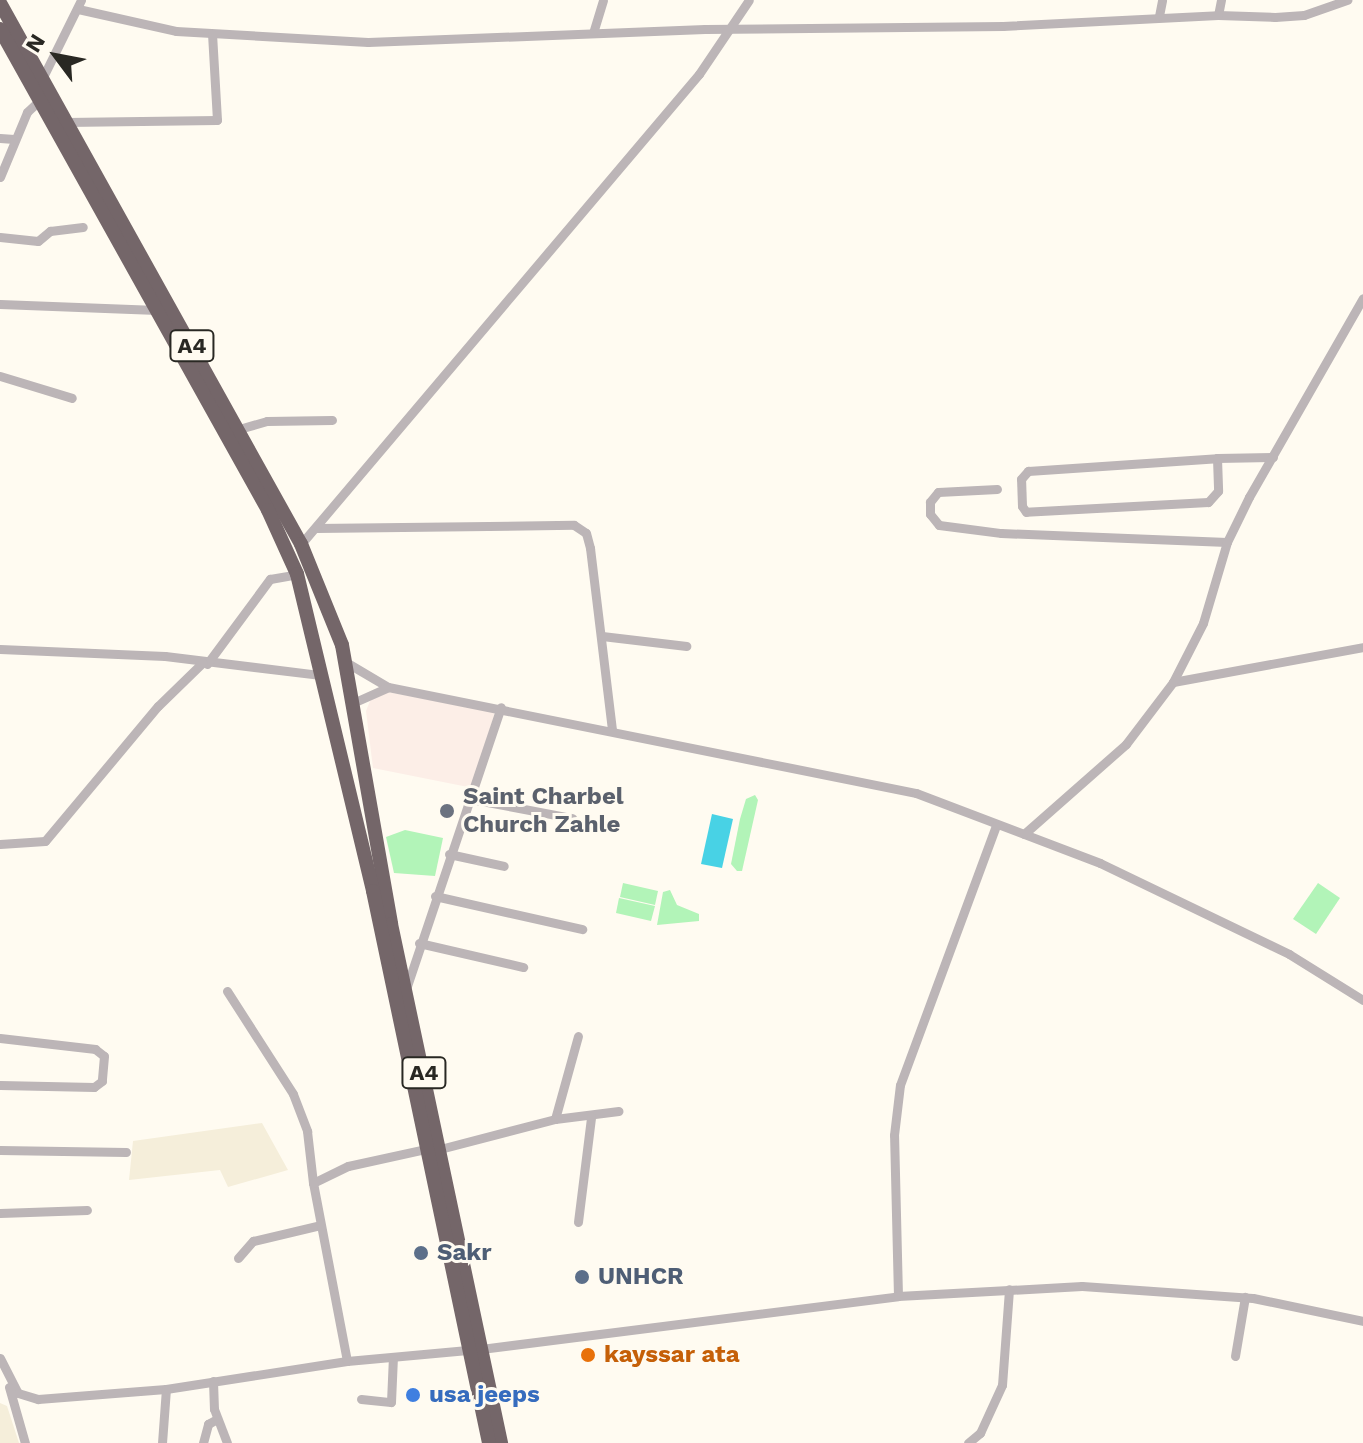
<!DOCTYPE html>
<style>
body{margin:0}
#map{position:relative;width:1363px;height:1443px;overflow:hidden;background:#fffbf1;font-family:"Work Sans",sans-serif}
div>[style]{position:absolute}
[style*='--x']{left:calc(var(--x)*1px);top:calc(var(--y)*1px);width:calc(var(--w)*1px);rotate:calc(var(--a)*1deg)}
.built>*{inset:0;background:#f5eeda}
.education>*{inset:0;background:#fceee7}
.green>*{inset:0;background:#b2f4b8}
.water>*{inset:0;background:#48d2e5}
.minor>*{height:9px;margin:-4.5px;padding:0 4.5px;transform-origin:4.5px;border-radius:4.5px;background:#bcb5b7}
.highway>*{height:14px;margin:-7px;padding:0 7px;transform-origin:7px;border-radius:7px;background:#746669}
.dots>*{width:22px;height:22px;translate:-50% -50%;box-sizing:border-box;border:4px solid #fffbf1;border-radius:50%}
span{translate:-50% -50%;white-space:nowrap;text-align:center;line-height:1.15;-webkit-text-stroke:6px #fffbf1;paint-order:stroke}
.shield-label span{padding:2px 6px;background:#fffbf1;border:2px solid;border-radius:6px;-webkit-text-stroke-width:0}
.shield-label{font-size:22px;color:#292823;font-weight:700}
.worship-label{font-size:24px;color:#5b616d;font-weight:700}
.left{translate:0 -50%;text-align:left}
.service-label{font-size:24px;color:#4e5e75;font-weight:700}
.food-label{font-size:24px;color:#c56008;font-weight:700}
.shop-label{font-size:24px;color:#366cbe;font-weight:700}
.north{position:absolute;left:16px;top:16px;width:80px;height:80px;-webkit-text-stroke:6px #fffbf1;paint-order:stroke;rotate:302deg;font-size:22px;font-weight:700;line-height:32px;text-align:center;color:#292823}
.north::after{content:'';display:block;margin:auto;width:28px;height:36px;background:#292823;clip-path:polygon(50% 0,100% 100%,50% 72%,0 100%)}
</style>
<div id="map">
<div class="built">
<i style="clip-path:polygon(262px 1123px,288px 1170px,228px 1187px,220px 1170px,129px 1180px,133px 1141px)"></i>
<i style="clip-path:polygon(0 1403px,7px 1406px,19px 1443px,0 1443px)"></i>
</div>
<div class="education">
<i style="clip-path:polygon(387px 692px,495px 711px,473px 788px,373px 768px,366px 711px,370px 701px)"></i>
</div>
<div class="green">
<i style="clip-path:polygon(755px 795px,758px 800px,742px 871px,737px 871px,731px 864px,740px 819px,746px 799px)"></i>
<i style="clip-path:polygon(405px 830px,443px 838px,435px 876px,394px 873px,386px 837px)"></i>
<i style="clip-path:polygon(623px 883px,658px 891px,655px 905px,620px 897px)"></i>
<i style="clip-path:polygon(1318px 883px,1340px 898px,1316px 934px,1293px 919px)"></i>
<i style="clip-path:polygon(670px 890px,677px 905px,699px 914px,699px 921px,657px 925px,663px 892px)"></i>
<i style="clip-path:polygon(619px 898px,655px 906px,651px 921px,616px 913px)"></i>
</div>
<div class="water">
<i style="clip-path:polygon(712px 814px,733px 819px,722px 868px,701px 864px)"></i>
</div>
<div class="minor">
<i style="--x:1221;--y:0;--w:15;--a:101"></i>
<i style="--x:1218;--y:15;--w:57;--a:2"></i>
<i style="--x:1275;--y:17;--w:29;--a:-4"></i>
<i style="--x:1304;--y:15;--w:46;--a:-19.2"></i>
<i style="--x:78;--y:9;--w:100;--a:12.7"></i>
<i style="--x:176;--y:31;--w:192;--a:3.3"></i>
<i style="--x:368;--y:42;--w:337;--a:-2.2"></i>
<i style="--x:705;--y:29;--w:298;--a:-0.6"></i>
<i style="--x:1003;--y:26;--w:215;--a:-2.9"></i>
<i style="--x:1159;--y:16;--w:16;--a:-79"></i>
<i style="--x:593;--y:33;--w:34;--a:-73"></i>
<i style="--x:42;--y:79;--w:88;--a:-63.7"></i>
<i style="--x:66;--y:122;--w:151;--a:-0.8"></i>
<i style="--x:217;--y:120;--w:86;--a:-93.3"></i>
<i style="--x:0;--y:138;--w:14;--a:4"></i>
<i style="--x:0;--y:177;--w:70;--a:-67.4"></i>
<i style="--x:27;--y:112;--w:18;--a:-43"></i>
<i style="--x:0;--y:237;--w:38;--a:6"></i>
<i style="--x:38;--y:241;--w:16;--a:-40"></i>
<i style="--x:50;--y:231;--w:33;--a:-7"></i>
<i style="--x:0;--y:304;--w:157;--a:2.2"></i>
<i style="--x:0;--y:376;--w:75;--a:17"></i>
<i style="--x:239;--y:429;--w:29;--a:-16"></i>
<i style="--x:267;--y:421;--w:65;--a:-0.9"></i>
<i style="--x:1217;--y:458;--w:33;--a:88"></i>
<i style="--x:1218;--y:491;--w:15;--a:132"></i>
<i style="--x:1208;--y:502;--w:182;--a:176.9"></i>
<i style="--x:1026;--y:512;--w:7;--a:-124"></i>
<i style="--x:1022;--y:506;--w:27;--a:-92"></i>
<i style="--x:1021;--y:479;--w:11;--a:-49"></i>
<i style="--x:1028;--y:471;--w:189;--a:-3.9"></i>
<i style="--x:1217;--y:458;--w:56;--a:-1"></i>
<i style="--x:997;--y:489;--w:59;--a:177.1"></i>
<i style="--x:938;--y:492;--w:13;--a:129"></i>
<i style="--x:930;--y:502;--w:12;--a:90"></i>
<i style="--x:930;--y:514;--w:14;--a:51"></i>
<i style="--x:939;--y:525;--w:63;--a:7.4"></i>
<i style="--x:1001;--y:533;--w:226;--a:2.3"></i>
<i style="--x:316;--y:528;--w:258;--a:-0.7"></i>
<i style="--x:574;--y:525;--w:14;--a:34"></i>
<i style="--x:586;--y:533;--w:16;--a:75"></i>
<i style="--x:590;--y:548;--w:183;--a:83.1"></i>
<i style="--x:301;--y:544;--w:616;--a:-49.74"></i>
<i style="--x:699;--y:74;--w:89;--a:-56"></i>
<i style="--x:602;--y:636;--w:85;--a:6.8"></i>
<i style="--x:0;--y:649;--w:165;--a:2.4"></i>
<i style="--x:165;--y:656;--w:155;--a:7"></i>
<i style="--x:207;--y:664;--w:106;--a:-53.5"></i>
<i style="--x:270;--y:579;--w:27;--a:-10"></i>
<i style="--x:349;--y:664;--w:45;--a:30.5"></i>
<i style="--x:388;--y:687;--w:539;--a:11.35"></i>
<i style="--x:916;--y:793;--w:197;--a:20.8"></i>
<i style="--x:1100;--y:863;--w:210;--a:25.7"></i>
<i style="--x:1289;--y:954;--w:87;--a:31.9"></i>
<i style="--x:1173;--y:682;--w:193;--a:-10.4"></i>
<i style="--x:355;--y:702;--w:36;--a:-24"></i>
<i style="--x:471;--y:799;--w:103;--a:10.7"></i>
<i style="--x:1024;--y:834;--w:136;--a:-41.4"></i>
<i style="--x:1126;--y:744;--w:78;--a:-52.8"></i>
<i style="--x:1173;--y:682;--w:66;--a:-63"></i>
<i style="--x:1203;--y:623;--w:84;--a:-73.5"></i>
<i style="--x:1227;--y:542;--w:50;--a:-63.9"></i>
<i style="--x:1249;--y:497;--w:229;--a:-60.2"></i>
<i style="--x:0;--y:844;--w:45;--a:-3.8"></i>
<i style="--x:45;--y:841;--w:176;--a:-50.1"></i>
<i style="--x:158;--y:706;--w:62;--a:-44.3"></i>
<i style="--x:449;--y:854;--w:56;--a:12.3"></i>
<i style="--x:435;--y:896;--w:151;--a:12.7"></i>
<i style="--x:419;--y:943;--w:107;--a:13"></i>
<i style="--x:407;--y:986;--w:294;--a:-71.4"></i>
<i style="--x:227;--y:991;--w:122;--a:57.3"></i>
<i style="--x:293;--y:1094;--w:40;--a:69"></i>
<i style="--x:307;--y:1131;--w:52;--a:83.4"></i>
<i style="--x:0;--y:1038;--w:96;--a:6.6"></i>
<i style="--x:95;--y:1049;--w:11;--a:38"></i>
<i style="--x:104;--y:1056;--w:25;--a:95"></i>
<i style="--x:102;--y:1081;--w:10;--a:143"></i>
<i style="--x:94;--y:1087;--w:94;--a:-178.8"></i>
<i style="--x:555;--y:1119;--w:86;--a:-74.5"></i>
<i style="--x:440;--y:1149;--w:119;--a:-14.6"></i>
<i style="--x:555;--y:1119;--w:64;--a:-7.1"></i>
<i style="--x:0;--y:1150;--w:126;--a:0.9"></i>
<i style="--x:0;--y:1213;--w:87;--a:-2"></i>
<i style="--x:578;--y:1222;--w:106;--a:-82.9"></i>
<i style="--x:238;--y:1258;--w:23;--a:-49"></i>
<i style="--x:253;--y:1241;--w:69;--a:-13.4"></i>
<i style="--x:898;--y:1296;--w:161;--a:-91.4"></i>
<i style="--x:894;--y:1135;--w:50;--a:-83.2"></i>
<i style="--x:900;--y:1085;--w:276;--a:-69.7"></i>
<i style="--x:481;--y:1349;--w:420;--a:-7.2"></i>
<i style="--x:898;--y:1296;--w:184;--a:-3.1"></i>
<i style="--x:1082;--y:1286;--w:171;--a:4"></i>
<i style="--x:1253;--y:1298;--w:112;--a:11.8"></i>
<i style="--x:1235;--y:1356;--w:60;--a:-80.4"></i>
<i style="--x:0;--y:1358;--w:39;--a:63"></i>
<i style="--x:18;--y:1393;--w:21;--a:17"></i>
<i style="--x:38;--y:1399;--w:128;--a:-4.5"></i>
<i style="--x:166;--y:1389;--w:183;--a:-8.8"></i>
<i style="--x:347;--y:1361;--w:121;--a:-5.2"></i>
<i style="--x:347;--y:1361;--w:181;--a:-100.8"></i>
<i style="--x:313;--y:1183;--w:39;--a:-26"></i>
<i style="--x:348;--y:1166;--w:80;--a:-12.3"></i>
<i style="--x:213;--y:1381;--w:28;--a:88"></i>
<i style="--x:214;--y:1409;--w:36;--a:69"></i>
<i style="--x:9;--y:1387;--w:58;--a:74.1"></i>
<i style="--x:361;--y:1399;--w:30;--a:6"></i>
<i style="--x:391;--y:1402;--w:45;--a:-87.5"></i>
<i style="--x:162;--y:1443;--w:54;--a:-85.8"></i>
<i style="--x:203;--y:1443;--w:20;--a:-75"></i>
<i style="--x:208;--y:1424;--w:10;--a:-29"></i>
<i style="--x:968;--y:1443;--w:16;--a:-40"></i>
<i style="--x:980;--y:1433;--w:53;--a:-65.4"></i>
<i style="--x:1002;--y:1385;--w:96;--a:-85.8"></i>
</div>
<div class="highway">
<i style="--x:0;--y:3;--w:619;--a:60.91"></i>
<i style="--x:301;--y:544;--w:109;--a:67.9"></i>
<i style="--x:342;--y:645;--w:283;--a:80"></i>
<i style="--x:391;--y:924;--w:531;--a:78.03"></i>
<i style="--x:0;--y:29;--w:551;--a:60.87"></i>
<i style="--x:268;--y:510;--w:70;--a:65.6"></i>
<i style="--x:297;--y:574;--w:326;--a:76.5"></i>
<i style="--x:373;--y:891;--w:564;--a:78.13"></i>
</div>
<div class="dots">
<i style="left:447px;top:811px;background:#6b7280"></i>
<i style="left:421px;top:1253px;background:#5c6f8a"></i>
<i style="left:582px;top:1277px;background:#5c6f8a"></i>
<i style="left:588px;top:1355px;background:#e8710a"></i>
<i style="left:413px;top:1395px;background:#3f7fe0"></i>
</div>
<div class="shield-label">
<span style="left:192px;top:346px">A4</span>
<span style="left:424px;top:1073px">A4</span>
</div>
<div class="worship-label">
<span class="left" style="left:463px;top:811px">Saint Charbel<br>Church Zahle</span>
</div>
<div class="service-label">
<span class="left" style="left:437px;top:1253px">Sakr</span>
<span class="left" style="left:598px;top:1277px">UNHCR</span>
</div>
<div class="food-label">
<span class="left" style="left:604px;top:1355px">kayssar ata</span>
</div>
<div class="shop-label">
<span class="left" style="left:429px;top:1395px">usa jeeps</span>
</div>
<div class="north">N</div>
</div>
